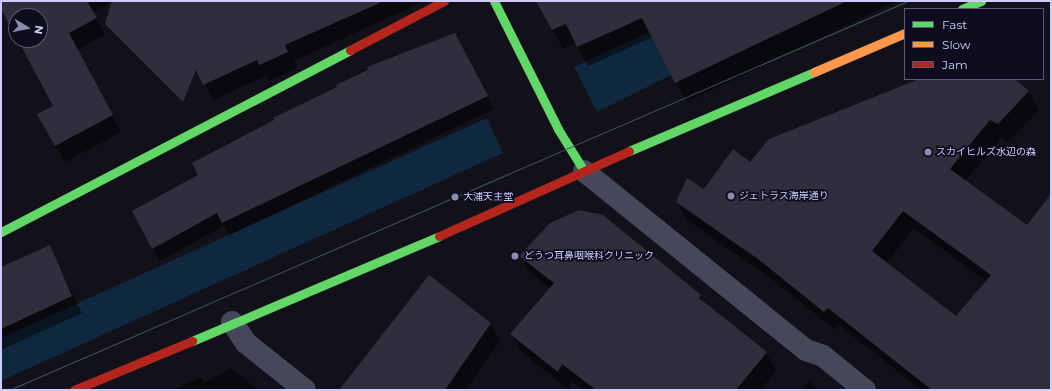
<!DOCTYPE html>
<meta charset="utf-8">
<style>
body{margin:0}
#map{position:relative;width:1052px;height:391px;overflow:hidden;background:#12111a;font-family:Montserrat,"Noto Sans JP",sans-serif}
div>[style]{position:absolute}
[style*='--x']{left:calc(var(--x)*1px);top:calc(var(--y)*1px);width:calc(var(--w)*1px);rotate:calc(var(--a)*1deg)}
.water>*{inset:0;background:#10283f}
.shadow>*{inset:0;background:#0007}
.building>*{inset:0;background:#302e3c}
.street>*{height:22px;margin:-11px;padding:0 11px;transform-origin:11px;border-radius:11px;background:#46475a}
.fast>*{height:9px;margin:-4.5px;padding:0 4.5px;transform-origin:4.5px;border-radius:4.5px;background:#63d668}
.slow>*{height:9px;margin:-4.5px;padding:0 4.5px;transform-origin:4.5px;border-radius:4.5px;background:#ff974d}
.jam>*{height:9px;margin:-4.5px;padding:0 4.5px;transform-origin:4.5px;border-radius:4.5px;background:#b3261e}
.tram>*{height:1px;margin:-0.5px;padding:0 0.5px;transform-origin:0.5px;border-radius:0.5px;background:#3f5661}
.dots>*{width:11px;height:11px;translate:-50% -50%;box-sizing:border-box;border:2px solid #0e0d1e;border-radius:50%}
span{translate:-50% -50%;white-space:nowrap;text-align:center;line-height:1.15;-webkit-text-stroke:3.5px #0e0d1e;paint-order:stroke}
.poi-label{font-size:10px;color:#cdccfc}
.left{translate:0 -50%;text-align:left}
.frame{position:absolute;inset:0;border:2px solid #cdccfc;pointer-events:none}
.legend{position:absolute;left:904px;top:8px;width:140px;height:72px;box-sizing:border-box;background:#0e0d1e;border:1px solid #5a5977;margin:0;padding:5px 7px;list-style:none;font-size:12px;color:#cdccfc}
.legend li{display:flex;align-items:center;gap:8px;height:20px}
.legend b{width:20px;border:1px solid #5a5977}
.north{position:absolute;left:8px;top:8px;width:40px;height:40px;box-sizing:border-box;background:#0e0d1e;border:1px solid #5a5977;border-radius:50%;rotate:100deg;font-size:11px;font-weight:700;line-height:16px;text-align:center;color:#cdccfc}
.north::after{content:'';display:block;margin:auto;width:14px;height:18px;background:#8c8bad;clip-path:polygon(50% 0,100% 100%,50% 72%,0 100%)}
</style>
<div id="map">
<div class="water">
<i style="clip-path:polygon(820px 1px,597px 112px,574px 67px,662px 26px)"></i>
<i style="clip-path:polygon(487px 118px,503px 153px,1px 381px,1px 338px)"></i>
</div>
<div class="shadow">
<i style="clip-path:polygon(14px 1px,113px 1px,93px 12px,105px 35px,77px 50px,121px 132px,65px 162px,55px 146px,54px 106px,19px 40px,40px 40px,40px 16px,16px 16px,16px 35px)"></i>
<i style="clip-path:polygon(165px 1px,425px 1px,294px 61px,297px 68px,269px 81px,266px 76px,213px 100px)"></i>
<i style="clip-path:polygon(537px 1px,897px 1px,687px 102px,653px 37px,588px 66px,576px 43px,563px 49px)"></i>
<i style="clip-path:polygon(461px 46px,494px 109px,230px 235px,224px 226px,160px 261px,153px 248px)"></i>
<i style="clip-path:polygon(evenodd,942px 79px,1013px 79px,1028px 92px,1039px 110px,1009px 142px,1001px 138px,965px 181px,1027px 227px,1051px 196px,1051px 390px,921px 390px,839px 325px,835px 330px,769px 277px,687px 220px,677px 202px,705px 191px,750px 163px,942px 79px,914px 228px,987px 282px,956px 318px,887px 263px,914px 228px)"></i>
<i style="clip-path:polygon(49px 247px,82px 313px,1px 350px,1px 269px)"></i>
<i style="clip-path:polygon(521px 256px,700px 296px,705px 304px,766px 352px,776px 370px,761px 390px,584px 390px,572px 381px,568px 389px,522px 352px,511px 334px,550px 289px,531px 274px)"></i>
<i style="clip-path:polygon(490px 324px,500px 341px,466px 390px,347px 390px)"></i>
<i style="clip-path:polygon(231px 368px,258px 390px,172px 390px,201px 377px,204px 383px)"></i>
<i style="clip-path:polygon(809px 381px,819px 390px,802px 390px)"></i>
</div>
<div class="building">
<i style="clip-path:polygon(1px 1px,87px 1px,97px 18px,69px 33px,113px 115px,55px 146px,37px 114px,53px 106px,18px 40px,40px 40px,40px 16px,16px 16px,16px 37px,1px 9px)"></i>
<i style="clip-path:polygon(112px 1px,384px 1px,285px 45px,288px 52px,259px 65px,257px 60px,203px 85px,196px 70px,183px 102px,105px 24px)"></i>
<i style="clip-path:polygon(536px 1px,847px 1px,675px 83px,642px 18px,577px 47px,566px 24px,552px 30px)"></i>
<i style="clip-path:polygon(455px 33px,488px 96px,222px 223px,217px 213px,152px 249px,132px 211px,198px 175px,192px 163px,274px 120px,273px 118px,337px 87px,336px 85px,368px 70px,367px 67px)"></i>
<i style="clip-path:polygon(evenodd,919px 79px,1015px 79px,1029px 91px,998px 124px,990px 120px,950px 169px,1027px 225px,1051px 194px,1051px 390px,932px 390px,828px 308px,824px 312px,758px 259px,676px 202px,687px 178px,704px 189px,733px 149px,750px 162px,769px 139px,919px 79px,903px 211px,991px 275px,956px 316px,872px 251px,903px 211px)"></i>
<i style="clip-path:polygon(579px 210px,603px 215px,701px 295px,699px 298px,767px 352px,736px 390px,596px 390px,562px 364px,558px 372px,510px 334px,554px 283px,519px 256px,550px 223px)"></i>
<i style="clip-path:polygon(50px 245px,72px 296px,1px 329px,1px 267px)"></i>
<i style="clip-path:polygon(429px 275px,491px 323px,445px 390px,339px 390px)"></i>
</div>
<div class="street">
<i style="--x:584;--y:171;--w:285;--a:38.9"></i>
<i style="--x:806;--y:350;--w:18;--a:19"></i>
<i style="--x:823;--y:356;--w:54;--a:39"></i>
<i style="--x:232;--y:322;--w:25;--a:56"></i>
<i style="--x:246;--y:343;--w:75;--a:38.5"></i>
</div>
<div class="fast">
<i style="--x:494;--y:1;--w:143;--a:63.4"></i>
<i style="--x:558;--y:129;--w:49;--a:58.2"></i>
<i style="--x:962;--y:9;--w:21;--a:-23"></i>
<i style="--x:629;--y:151;--w:201;--a:-23.1"></i>
<i style="--x:1;--y:232;--w:394;--a:-27.5"></i>
<i style="--x:192;--y:341;--w:268;--a:-23"></i>
</div>
<div class="slow">
<i style="--x:814;--y:72;--w:99;--a:-23.2"></i>
</div>
<div class="jam">
<i style="--x:350;--y:50;--w:106;--a:-27.5"></i>
<i style="--x:439;--y:236;--w:208;--a:-24.1"></i>
<i style="--x:74;--y:390;--w:128;--a:-22.6"></i>
</div>
<div class="tram">
<i style="--x:9;--y:390;--w:980;--a:-23.4"></i>
</div>
<div class="dots">
<i style="left:928px;top:152px;background:#8c8bad"></i>
<i style="left:731px;top:196px;background:#8c8bad"></i>
<i style="left:455px;top:197px;background:#8c8bad"></i>
<i style="left:515px;top:256px;background:#8c8bad"></i>
</div>
<div class="poi-label">
<span class="left" style="left:936px;top:152px">スカイヒルズ水辺の森</span>
<span class="left" style="left:739px;top:196px">ジェトラス海岸通り</span>
<span class="left" style="left:463px;top:197px">大浦天主堂</span>
<span class="left" style="left:524px;top:256px">どうつ耳鼻咽喉科クリニック</span>
</div>
<div class="frame"></div>
<ul class="legend">
<li><b style="height:5px;background:#63d668"></b>Fast</li>
<li><b style="height:5px;background:#ff974d"></b>Slow</li>
<li><b style="height:5px;background:#b3261e"></b>Jam</li>
</ul>
<div class="north">N</div>
</div>
